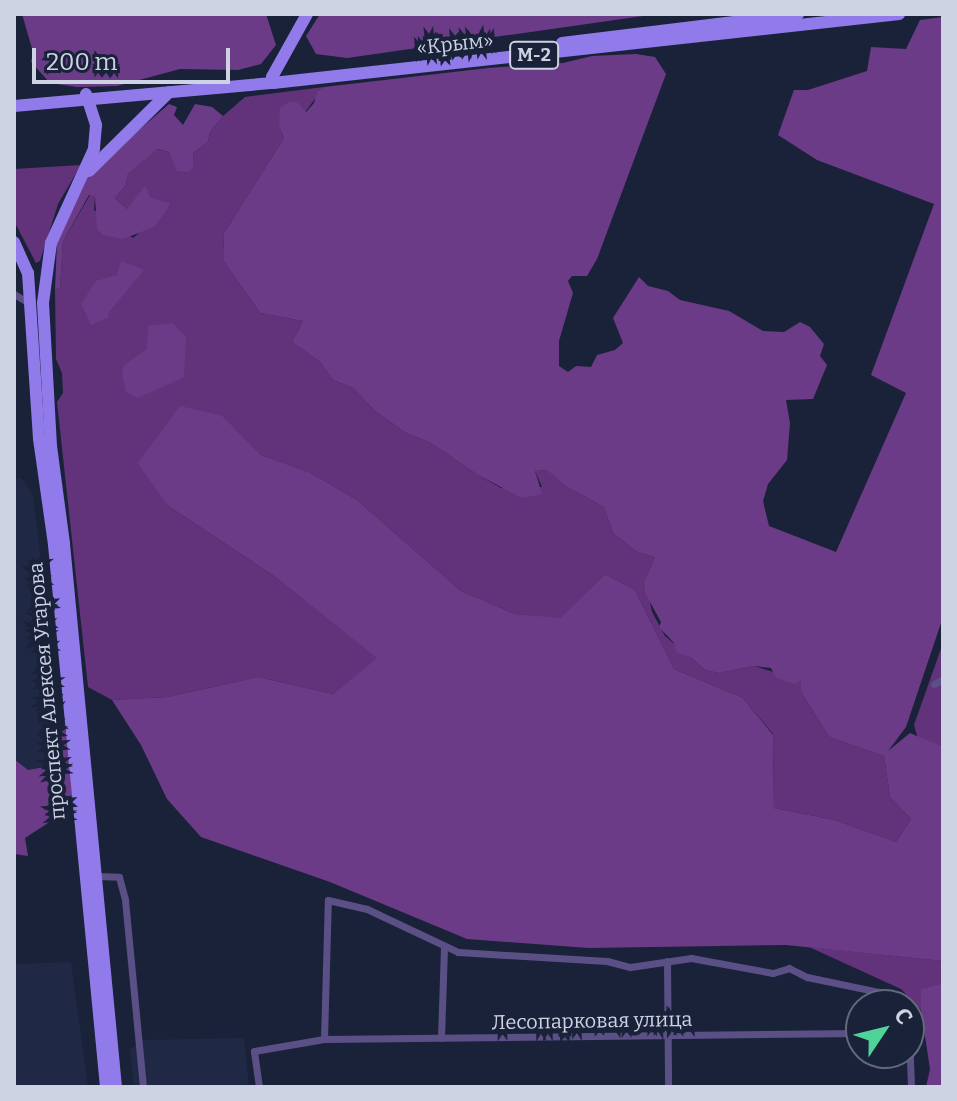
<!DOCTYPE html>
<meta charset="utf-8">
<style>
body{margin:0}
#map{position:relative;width:957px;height:1101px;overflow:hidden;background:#1a2239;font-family:Bitter,serif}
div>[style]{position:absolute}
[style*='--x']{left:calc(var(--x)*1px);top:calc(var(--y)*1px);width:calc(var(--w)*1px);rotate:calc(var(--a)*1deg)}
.built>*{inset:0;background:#1f2946}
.green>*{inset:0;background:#62337b}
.forest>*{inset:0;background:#6c3b87}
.street>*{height:7px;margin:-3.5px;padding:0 3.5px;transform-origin:3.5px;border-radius:3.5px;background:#5a5086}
.primary>*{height:12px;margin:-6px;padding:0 6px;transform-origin:6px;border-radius:6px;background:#917bea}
span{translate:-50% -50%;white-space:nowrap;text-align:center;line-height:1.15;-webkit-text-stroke:8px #1a2239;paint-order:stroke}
.shield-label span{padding:2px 6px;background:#1a2239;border:2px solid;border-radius:6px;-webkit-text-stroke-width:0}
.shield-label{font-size:18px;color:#cdd3e3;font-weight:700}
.street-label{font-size:20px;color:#cdd3e3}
.frame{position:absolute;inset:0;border:16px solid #cdd3e3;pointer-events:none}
.north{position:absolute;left:845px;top:989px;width:80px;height:80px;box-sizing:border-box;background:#1a2239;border:2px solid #62697d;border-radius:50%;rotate:55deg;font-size:22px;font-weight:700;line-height:32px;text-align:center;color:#cdd3e3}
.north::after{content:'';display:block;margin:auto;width:28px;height:36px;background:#50d398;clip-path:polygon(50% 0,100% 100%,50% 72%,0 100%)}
.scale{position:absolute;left:32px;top:48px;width:198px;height:36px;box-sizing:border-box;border:4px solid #cdd3e3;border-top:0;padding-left:10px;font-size:24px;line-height:28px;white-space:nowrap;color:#cdd3e3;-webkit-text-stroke:6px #1a2239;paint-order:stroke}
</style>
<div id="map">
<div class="built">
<i style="clip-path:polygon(21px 478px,33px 495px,61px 723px,54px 732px,51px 759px,45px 767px,28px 770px,14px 759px,14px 479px)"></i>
<i style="clip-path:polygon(71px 962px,88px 1087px,14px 1087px,14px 964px)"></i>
<i style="clip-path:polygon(244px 1038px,249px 1087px,134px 1087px,130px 1050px,143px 1040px)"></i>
</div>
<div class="green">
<i style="clip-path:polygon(324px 87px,305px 112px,279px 127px,284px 138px,224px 233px,223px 260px,260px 313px,303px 321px,292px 342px,320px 362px,333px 380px,353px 388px,375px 411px,406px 433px,431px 443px,478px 475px,501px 488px,542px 487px,535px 471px,548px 470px,567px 487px,604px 507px,613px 533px,637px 552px,655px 557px,645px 579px,652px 612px,665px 636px,705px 670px,719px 673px,754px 666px,801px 680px,804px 685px,801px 692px,829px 737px,884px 756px,890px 797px,911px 819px,896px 842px,835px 820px,774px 808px,773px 734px,743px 698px,674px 669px,635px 590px,605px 574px,561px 619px,515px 614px,461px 591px,357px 500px,309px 472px,261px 455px,223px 416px,167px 505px,274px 576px,378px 658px,333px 694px,258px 677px,167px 697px,112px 700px,88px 687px,57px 402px,63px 393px,62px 373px,56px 359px,55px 289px,60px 288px,63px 241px,90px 195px,95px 197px,94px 210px,133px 238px,171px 205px,150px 197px,127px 209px,115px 198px,126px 185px,128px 174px,156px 149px,169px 152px,174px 161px,194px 166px,193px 153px,208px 142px,210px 132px,223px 116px,245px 97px)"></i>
<i style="clip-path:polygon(81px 165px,58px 204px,40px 261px,36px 263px,14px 221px,14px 169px)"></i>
<i style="clip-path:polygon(943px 643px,943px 747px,918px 739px,914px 725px)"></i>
<i style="clip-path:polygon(809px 947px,943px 961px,943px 983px,922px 989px,921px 1010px,901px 989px)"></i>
</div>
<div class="forest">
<i style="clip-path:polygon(22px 14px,266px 14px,276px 45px,261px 64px,238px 70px,180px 69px,117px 86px,77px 87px,50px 83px,31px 62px,33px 52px)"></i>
<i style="clip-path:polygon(320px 14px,657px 14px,347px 58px,316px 54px,306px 36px)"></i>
<i style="clip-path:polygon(943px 17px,943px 617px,906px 727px,888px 751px,910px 733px,943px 747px,943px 961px,786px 945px,589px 948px,467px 939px,330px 882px,201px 837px,167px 799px,141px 745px,112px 700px,167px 697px,258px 677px,333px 694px,377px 658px,274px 576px,167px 505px,138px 463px,180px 406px,223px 416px,261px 455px,309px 472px,357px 500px,461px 591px,515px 614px,561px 618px,605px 574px,635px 590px,674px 669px,743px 698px,773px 735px,774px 808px,835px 820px,896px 842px,911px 819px,890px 797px,884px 756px,829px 737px,801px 692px,801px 680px,796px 684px,776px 678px,771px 668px,754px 666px,719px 673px,705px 670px,690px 657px,676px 652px,674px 643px,659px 627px,661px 622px,645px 593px,645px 579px,655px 557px,637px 552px,613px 533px,604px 507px,567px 487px,547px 470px,535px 471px,542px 494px,522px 498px,478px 475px,431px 443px,406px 433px,375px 411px,353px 388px,333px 380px,320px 362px,292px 342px,303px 321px,260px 313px,223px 260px,224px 233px,284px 138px,279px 127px,280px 108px,289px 102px,298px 103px,306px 112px,314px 103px,317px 92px,324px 87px,488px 68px,563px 63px,592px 56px,636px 54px,655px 57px,666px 74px,597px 259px,587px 276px,572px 276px,568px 281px,573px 293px,559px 341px,559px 366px,568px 372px,576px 366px,591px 367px,597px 355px,615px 350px,623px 343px,613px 318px,639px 277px,648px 286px,668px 291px,680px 300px,729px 311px,763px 331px,784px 332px,800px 322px,810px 327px,824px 344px,820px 356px,827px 365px,813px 399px,786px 400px,790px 423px,787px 460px,768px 484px,763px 501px,769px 526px,836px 552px,906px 393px,871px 375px,934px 204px,817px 160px,778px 135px,794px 90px,808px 90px,867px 71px,871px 47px,906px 49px,920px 20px)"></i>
<i style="clip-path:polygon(169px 104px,177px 107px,174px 115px,183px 125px,195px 104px,212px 107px,223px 116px,210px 132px,208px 142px,193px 153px,194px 166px,189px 172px,177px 171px,169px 152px,157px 149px,128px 174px,126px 185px,115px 198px,127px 209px,145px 186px,150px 197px,171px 204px,154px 227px,123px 239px,103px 235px,97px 229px,95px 197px,89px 195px,63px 241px,60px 288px,55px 289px,57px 243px,89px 173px)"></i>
<i style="clip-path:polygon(121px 261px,144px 270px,108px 313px,109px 317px,91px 325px,81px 304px,96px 281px,117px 275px)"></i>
<i style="clip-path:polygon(173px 323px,186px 337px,184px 377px,138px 398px,126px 392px,122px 373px,124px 365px,147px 349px,148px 326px)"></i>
<i style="clip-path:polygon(61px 723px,67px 734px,73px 801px,68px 810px,25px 838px,28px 856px,14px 854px,14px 759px,28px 770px,45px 767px,51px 759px,47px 745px)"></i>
<i style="clip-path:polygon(943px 983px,943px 1087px,926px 1087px,930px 1069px,921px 1010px,921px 989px)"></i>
</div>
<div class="street">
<i style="--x:14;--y:294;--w:17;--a:31"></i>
<i style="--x:934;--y:684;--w:10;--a:-29"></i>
<i style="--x:96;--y:876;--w:23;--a:2"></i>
<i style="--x:119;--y:877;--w:24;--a:75"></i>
<i style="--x:125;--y:900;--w:188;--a:84.5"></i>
<i style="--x:667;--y:961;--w:126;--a:89.5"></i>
<i style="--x:909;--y:1034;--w:53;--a:87.8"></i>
<i style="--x:441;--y:1038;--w:90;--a:-88.1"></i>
<i style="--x:324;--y:1039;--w:139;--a:-88.4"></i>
<i style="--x:328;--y:900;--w:40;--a:13"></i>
<i style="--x:367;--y:909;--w:101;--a:25.3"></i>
<i style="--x:458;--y:952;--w:149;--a:3.5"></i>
<i style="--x:607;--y:961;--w:24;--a:15"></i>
<i style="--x:630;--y:967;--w:62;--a:-8.4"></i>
<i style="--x:691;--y:958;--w:83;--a:10.4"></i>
<i style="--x:773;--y:973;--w:17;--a:-17"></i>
<i style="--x:789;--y:968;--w:20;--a:27"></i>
<i style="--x:807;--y:977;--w:74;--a:11.8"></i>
<i style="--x:879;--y:992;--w:22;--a:36"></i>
<i style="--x:259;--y:1087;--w:36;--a:-98"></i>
<i style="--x:254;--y:1051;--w:71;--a:-9.7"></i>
<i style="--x:324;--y:1039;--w:537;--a:-0.64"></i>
</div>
<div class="primary">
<i style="--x:562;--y:43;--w:238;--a:-7"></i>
<i style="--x:273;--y:83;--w:6;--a:-99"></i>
<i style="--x:272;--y:77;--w:72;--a:-60.9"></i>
<i style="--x:86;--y:94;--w:33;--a:72"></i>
<i style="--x:96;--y:125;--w:24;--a:95"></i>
<i style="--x:94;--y:149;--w:103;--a:114.6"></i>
<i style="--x:51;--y:243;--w:61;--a:97.6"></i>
<i style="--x:43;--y:303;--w:143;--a:86.8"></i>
<i style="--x:51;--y:446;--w:99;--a:82.4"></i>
<i style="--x:64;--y:544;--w:545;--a:84.53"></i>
<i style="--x:14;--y:106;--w:260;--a:-5.1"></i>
<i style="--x:273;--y:83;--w:630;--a:-6.29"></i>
<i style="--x:89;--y:171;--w:112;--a:-44.6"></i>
<i style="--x:14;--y:242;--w:34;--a:66"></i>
<i style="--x:28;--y:273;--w:166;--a:86.2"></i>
<i style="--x:39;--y:439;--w:107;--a:81.9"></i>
<i style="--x:54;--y:545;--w:544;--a:84.52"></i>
</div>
<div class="shield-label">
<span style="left:534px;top:55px">М-2</span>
</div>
<div class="street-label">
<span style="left:455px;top:44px;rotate:-6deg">«Крым»</span>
<span style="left:47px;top:691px;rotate:-95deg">проспект Алексея Угарова</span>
<span style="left:592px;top:1021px;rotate:-1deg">Лесопарковая улица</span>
</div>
<div class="frame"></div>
<div class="north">С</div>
<div class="scale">200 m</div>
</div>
